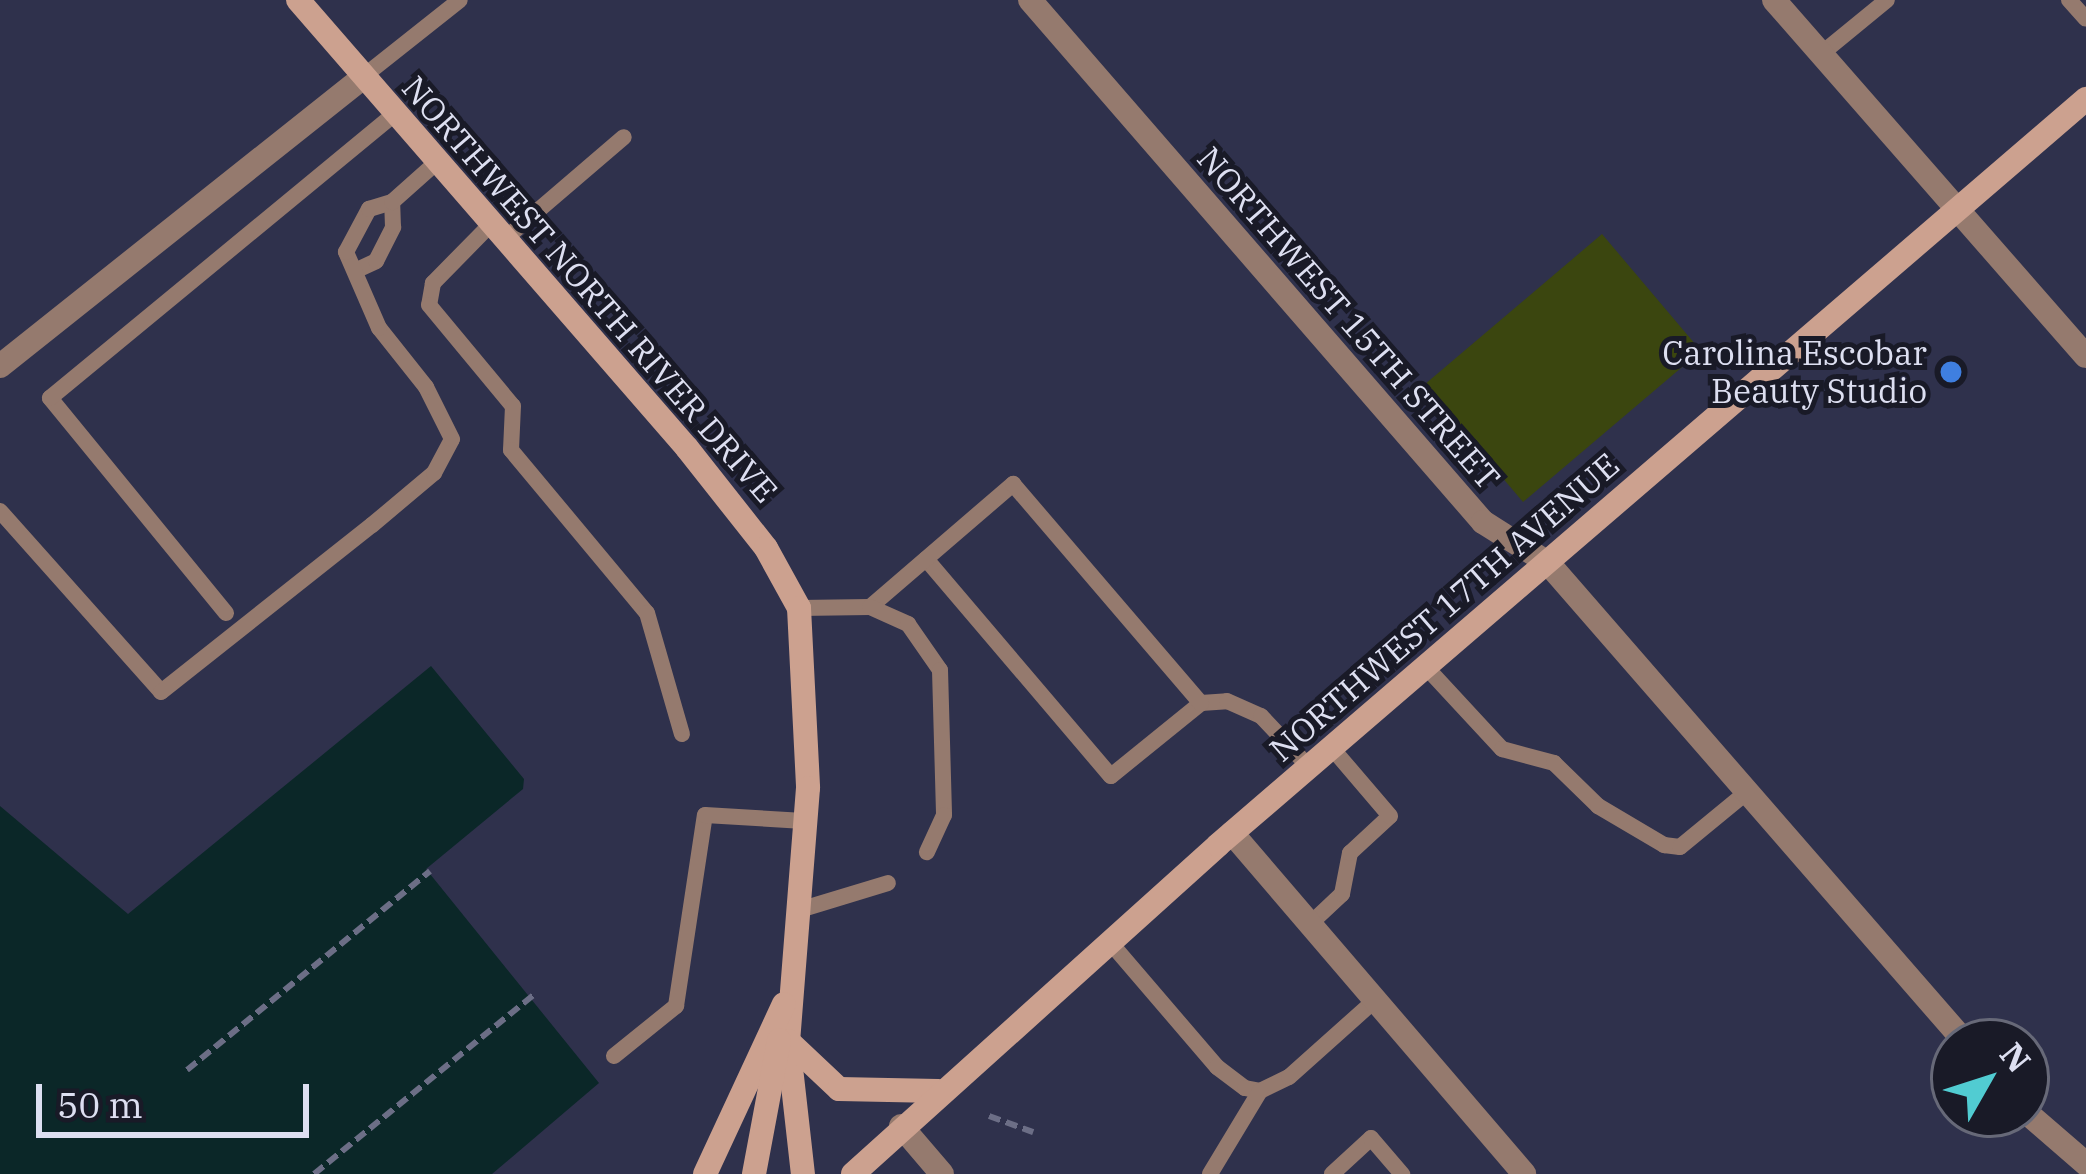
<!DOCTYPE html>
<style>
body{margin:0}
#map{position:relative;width:2086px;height:1174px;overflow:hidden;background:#2f314c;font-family:"IBM Plex Serif",serif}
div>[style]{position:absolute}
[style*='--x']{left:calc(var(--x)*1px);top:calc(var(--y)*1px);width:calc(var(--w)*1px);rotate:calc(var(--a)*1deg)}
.green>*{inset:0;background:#3b460f}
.water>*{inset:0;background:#0b2728}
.path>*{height:6px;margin-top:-3px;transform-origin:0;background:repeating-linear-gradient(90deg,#6c6e86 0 12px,transparent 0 18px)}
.lane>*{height:16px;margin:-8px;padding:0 8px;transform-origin:8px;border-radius:8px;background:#957a6e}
.street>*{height:24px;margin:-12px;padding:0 12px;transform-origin:12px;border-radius:12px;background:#957a6e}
.secondary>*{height:24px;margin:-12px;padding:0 12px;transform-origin:12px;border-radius:12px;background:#cca18f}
.dots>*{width:33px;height:33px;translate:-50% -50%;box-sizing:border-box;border:6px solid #191a27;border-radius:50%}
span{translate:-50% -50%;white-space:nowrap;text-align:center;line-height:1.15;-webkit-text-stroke:10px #191a27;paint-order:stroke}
.street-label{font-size:33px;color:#dddff1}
.poi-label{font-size:33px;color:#dddff1}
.right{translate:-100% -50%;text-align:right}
.north{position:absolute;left:1930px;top:1018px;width:120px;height:120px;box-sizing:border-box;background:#191a27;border:3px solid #676978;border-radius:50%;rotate:51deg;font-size:33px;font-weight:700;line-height:48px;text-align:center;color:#dddff1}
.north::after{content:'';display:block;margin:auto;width:42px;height:54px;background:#51ccd2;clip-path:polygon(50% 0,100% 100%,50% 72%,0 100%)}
.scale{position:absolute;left:36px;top:1084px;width:273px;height:54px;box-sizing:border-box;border:6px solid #dddff1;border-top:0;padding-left:15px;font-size:36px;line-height:42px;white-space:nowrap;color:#dddff1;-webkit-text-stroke:9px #191a27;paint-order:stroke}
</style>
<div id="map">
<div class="green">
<i style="clip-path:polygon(1602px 234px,1701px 351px,1523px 502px,1424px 385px)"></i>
</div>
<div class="water">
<i style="clip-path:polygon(431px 666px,524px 779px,523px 789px,426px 869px,599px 1083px,492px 1174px,0 1174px,0 806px,128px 914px)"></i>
</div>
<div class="path">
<i style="--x:187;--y:1070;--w:314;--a:-39.3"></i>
<i style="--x:989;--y:1116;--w:47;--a:20"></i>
<i style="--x:314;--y:1174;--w:286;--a:-39.2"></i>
</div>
<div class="lane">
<i style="--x:2069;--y:0;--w:25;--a:48"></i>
<i style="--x:1821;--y:54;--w:85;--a:-39.3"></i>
<i style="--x:364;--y:76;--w:122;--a:-38.4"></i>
<i style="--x:493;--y:222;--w:86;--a:134.5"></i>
<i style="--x:433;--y:283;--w:22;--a:100"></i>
<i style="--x:429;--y:305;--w:131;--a:50.3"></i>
<i style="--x:513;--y:406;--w:44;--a:92.6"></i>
<i style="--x:511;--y:450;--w:212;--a:50.2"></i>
<i style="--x:647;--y:613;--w:126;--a:73.9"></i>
<i style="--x:506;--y:238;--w:155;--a:-40.6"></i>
<i style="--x:357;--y:270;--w:21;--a:-25"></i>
<i style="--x:376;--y:261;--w:38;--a:-63"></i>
<i style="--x:393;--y:227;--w:25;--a:-92"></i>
<i style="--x:0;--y:511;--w:242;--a:48.3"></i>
<i style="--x:161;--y:692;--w:269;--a:-38.4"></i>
<i style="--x:372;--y:525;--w:81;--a:-40"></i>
<i style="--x:434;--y:473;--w:38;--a:-62"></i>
<i style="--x:452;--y:439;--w:58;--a:-116.6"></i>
<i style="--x:426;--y:387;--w:75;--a:-128.5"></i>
<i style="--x:379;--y:328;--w:83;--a:-113.5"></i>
<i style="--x:346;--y:252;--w:49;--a:-61.9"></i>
<i style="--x:369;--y:209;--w:24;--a:-17"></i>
<i style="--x:392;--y:202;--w:62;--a:-41.7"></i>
<i style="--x:926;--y:559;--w:285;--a:49.6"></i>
<i style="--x:1111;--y:776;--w:116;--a:-39"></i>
<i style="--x:1201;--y:703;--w:26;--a:-4"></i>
<i style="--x:1227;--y:701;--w:37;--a:24"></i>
<i style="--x:1261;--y:716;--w:70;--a:46.7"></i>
<i style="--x:870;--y:607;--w:189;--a:-40.7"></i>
<i style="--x:1013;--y:484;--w:289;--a:49.4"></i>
<i style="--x:799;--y:608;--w:71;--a:-0.8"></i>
<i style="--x:870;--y:607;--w:42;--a:24.1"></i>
<i style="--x:908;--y:624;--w:56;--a:55.2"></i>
<i style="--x:940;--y:670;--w:145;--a:88.4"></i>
<i style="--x:944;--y:815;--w:41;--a:114.7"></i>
<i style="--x:226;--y:613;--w:278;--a:-129.3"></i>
<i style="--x:50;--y:398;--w:448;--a:-39.5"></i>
<i style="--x:1426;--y:667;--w:112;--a:47.2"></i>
<i style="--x:1502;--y:749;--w:54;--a:15.1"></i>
<i style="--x:1554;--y:763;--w:62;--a:44.3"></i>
<i style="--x:1598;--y:806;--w:77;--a:30.6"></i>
<i style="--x:1664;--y:845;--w:16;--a:7"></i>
<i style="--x:1680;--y:847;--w:87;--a:-39.4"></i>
<i style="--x:796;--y:911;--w:96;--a:-16.9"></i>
<i style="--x:1310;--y:924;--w:44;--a:-43.2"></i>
<i style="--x:1342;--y:894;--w:42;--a:-79"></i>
<i style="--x:1350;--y:853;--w:54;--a:-42.8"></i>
<i style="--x:1390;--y:816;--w:89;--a:-130.5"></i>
<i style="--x:1109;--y:941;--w:166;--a:49.4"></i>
<i style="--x:1217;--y:1067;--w:35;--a:37"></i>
<i style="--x:1245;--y:1088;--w:15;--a:11"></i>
<i style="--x:1260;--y:1091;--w:32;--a:-26"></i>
<i style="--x:1289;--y:1077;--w:115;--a:-41.8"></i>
<i style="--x:614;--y:1056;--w:80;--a:-38.9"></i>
<i style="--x:676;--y:1006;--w:193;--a:-81.4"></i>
<i style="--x:705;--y:815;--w:99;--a:3.5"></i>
<i style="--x:1210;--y:1174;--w:97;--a:-58.9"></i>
<i style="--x:1332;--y:1174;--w:53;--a:-42.7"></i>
<i style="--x:1371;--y:1138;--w:48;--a:49.3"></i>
</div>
<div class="street">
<i style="--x:1030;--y:0;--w:691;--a:49.05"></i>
<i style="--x:1483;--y:522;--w:77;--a:32.2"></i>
<i style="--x:1548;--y:563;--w:635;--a:48.96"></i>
<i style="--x:1774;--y:0;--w:473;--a:48.8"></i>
<i style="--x:0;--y:366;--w:465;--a:-38.5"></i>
<i style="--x:1232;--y:833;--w:449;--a:49.4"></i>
<i style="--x:2026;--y:1112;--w:79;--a:40.9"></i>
<i style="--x:901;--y:1126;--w:63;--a:49.5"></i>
</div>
<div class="secondary">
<i style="--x:298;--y:0;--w:593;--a:49.03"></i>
<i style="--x:687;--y:448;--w:127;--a:51.7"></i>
<i style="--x:766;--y:548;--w:68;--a:61.2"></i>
<i style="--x:799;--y:608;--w:180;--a:87.1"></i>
<i style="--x:808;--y:788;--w:254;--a:94.5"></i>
<i style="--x:788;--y:1041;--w:134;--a:83.6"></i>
<i style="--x:788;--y:1041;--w:70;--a:43.3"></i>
<i style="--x:839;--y:1089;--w:99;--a:1.2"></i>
<i style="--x:705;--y:1174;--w:187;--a:-65.1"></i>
<i style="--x:754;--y:1174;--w:136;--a:-79.4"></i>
<i style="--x:853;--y:1174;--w:491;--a:-42"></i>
<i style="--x:1218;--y:845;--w:1145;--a:-40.68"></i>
</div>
<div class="dots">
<i style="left:1951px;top:372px;background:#3f7fe0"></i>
</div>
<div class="street-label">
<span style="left:590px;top:289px;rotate:49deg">NORTHWEST NORTH RIVER DRIVE</span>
<span style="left:1349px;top:318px;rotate:49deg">NORTHWEST 15TH STREET</span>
<span style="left:1444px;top:607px;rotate:-41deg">NORTHWEST 17TH AVENUE</span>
</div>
<div class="poi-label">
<span class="right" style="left:1927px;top:372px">Carolina Escobar<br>Beauty Studio</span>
</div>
<div class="north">N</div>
<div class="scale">50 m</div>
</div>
